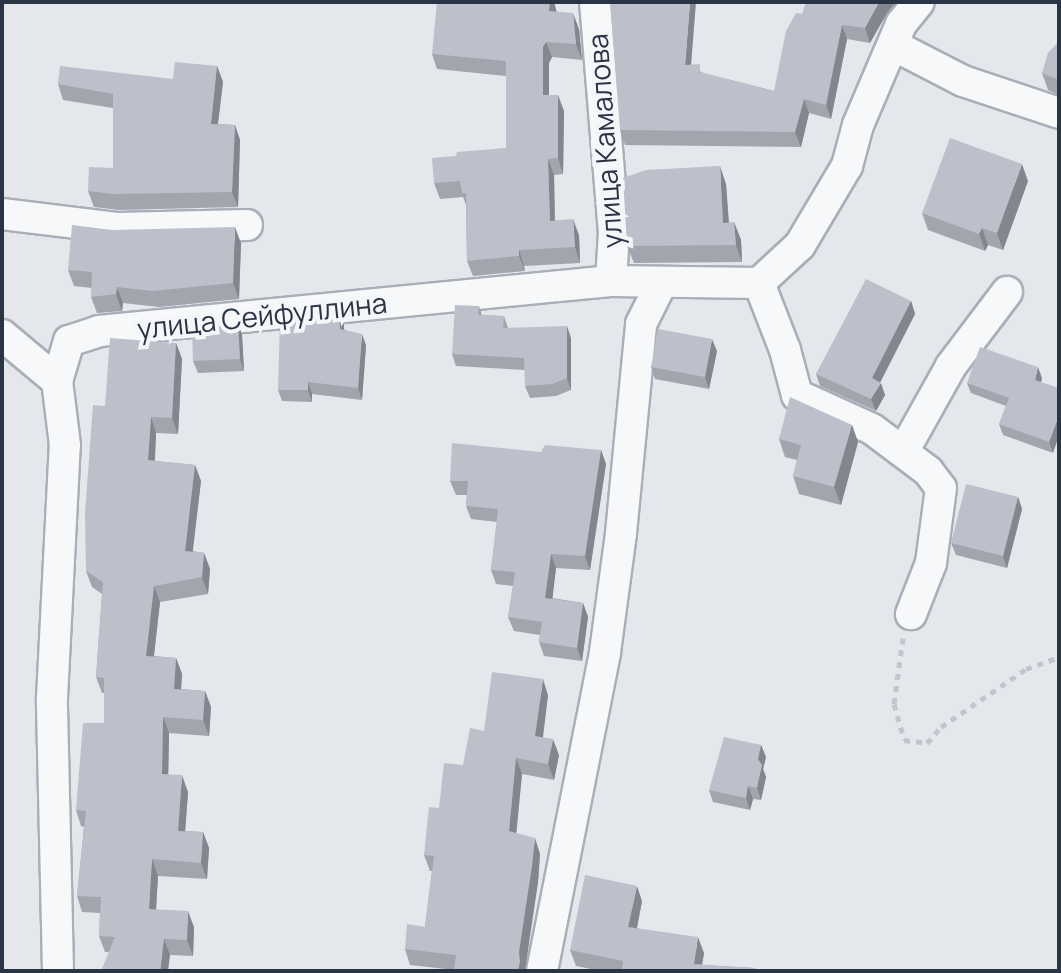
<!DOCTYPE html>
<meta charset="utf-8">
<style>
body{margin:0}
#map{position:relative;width:1061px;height:973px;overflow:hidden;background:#e4e7ec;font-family:Manrope,sans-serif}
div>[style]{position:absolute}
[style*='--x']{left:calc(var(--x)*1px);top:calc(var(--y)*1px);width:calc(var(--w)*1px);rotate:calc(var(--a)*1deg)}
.path>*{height:5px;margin-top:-2.5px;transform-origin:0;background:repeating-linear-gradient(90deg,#c2c5cb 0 6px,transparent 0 12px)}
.roads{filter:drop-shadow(2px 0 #a9aeb7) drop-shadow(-2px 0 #a9aeb7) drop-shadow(0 2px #a9aeb7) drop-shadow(0 -2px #a9aeb7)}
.minor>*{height:30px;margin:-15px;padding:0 15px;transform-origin:15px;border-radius:15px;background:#f7f8fa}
.wall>*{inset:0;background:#a1a5ae}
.shaded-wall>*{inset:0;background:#83868d}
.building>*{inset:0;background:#bbc0ca}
span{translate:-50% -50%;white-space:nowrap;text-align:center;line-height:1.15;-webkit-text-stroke:8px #f4f6f9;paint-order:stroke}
.street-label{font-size:28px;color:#2b3445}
.frame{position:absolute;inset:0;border:4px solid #2b3445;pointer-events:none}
</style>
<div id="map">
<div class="path">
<i style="--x:903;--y:638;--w:67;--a:97.8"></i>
<i style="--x:894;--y:704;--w:37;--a:74"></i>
<i style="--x:904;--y:740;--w:23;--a:7"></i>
<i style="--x:927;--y:743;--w:21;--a:-49"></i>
<i style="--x:941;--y:727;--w:103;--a:-34.3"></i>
<i style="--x:1026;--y:669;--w:35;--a:-20"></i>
</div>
<div class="roads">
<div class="minor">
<i style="--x:595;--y:2;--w:231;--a:85.3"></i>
<i style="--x:614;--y:232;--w:49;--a:93.5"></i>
<i style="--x:893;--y:45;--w:79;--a:27.2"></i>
<i style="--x:963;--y:81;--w:101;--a:18.4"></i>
<i style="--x:2;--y:214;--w:117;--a:6.9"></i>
<i style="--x:118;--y:228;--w:129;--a:-1.3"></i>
<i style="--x:759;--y:283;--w:72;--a:68.8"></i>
<i style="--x:785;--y:350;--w:47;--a:75.1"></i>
<i style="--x:797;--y:395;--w:82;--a:24.4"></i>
<i style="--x:872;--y:429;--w:70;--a:36.9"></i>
<i style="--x:928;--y:471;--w:21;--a:53"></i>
<i style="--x:941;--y:488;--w:76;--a:97.6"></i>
<i style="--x:931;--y:563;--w:55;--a:111.4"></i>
<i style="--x:2;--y:335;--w:72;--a:39.9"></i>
<i style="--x:903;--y:452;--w:98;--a:-60.8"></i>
<i style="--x:951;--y:366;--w:93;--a:-52.9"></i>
<i style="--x:58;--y:971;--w:273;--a:-91.3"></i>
<i style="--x:52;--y:698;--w:253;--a:-87.1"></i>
<i style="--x:65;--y:445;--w:64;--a:-97.1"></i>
<i style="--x:57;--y:381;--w:42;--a:-73.3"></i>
<i style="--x:69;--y:341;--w:32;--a:-18"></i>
<i style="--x:99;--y:331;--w:514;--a:-5.58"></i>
<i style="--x:611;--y:281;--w:148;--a:0.8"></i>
<i style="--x:759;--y:283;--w:56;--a:-42.8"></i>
<i style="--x:800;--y:245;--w:92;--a:-59.3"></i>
<i style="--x:847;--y:166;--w:42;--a:-75"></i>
<i style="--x:858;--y:125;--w:110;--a:-66.9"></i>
<i style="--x:901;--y:24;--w:28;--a:-51"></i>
<i style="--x:542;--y:971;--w:325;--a:-78.8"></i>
<i style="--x:605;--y:652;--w:120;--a:-82.3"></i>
<i style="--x:621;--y:533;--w:210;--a:-84.5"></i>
<i style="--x:641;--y:324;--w:47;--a:-63.4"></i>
</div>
</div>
<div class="wall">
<i style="clip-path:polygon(554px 2px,556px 11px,579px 29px,582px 60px,552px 57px,549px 63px,549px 95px,564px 111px,563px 174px,554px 175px,555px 220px,579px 235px,580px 263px,524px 266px,525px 271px,473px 276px,467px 261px,466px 205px,463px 197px,440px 199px,434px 183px,456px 156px,506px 148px,506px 76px,437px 69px,432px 54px)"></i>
<i style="clip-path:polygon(887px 13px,870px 43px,847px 39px,831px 119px,809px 113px,801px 147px,625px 145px,620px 130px,691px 65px,703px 73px,774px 91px,802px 14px)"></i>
<i style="clip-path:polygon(1059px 41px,1059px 95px,1048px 90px,1042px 73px)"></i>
<i style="clip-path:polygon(217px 66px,223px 82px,218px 124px,235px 125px,240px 140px,238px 207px,119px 210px,94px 207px,88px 191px,113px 168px,113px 108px,63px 100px,58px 84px,173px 79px)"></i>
<i style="clip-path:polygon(1028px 181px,1003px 250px,988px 245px,985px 251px,928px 230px,922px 213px)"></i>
<i style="clip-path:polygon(726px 184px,729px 223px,734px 222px,741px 240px,742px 262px,634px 263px,627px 246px)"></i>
<i style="clip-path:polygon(241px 243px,239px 299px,159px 307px,123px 303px,122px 311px,97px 313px,91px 297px,92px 288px,74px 286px,68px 270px)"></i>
<i style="clip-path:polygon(911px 301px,915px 314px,880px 383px,885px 395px,876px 411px,820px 386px,816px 374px)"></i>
<i style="clip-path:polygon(479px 306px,482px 315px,504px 316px,508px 328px,571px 338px,571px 390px,556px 396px,530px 398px,525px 386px,525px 370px,456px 366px,452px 354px)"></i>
<i style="clip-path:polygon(339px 314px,344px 329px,366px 345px,362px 400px,312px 394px,312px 402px,282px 401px,278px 390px)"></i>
<i style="clip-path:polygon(238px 323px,242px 335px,244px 371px,198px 373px,193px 361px)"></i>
<i style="clip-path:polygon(176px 343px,182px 359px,178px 434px,156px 433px,155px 461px,195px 465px,201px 481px,192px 551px,204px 553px,210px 569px,208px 594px,160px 602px,154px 656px,176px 658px,182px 674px,181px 689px,205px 691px,211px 707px,209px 736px,169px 733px,168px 774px,188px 792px,185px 831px,203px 832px,209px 848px,207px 879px,158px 876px,156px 909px,194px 927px,193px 956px,105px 952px,99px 936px,100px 913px,82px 912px,77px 896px,84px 827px,81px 826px,76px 810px,104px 723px,104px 693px,102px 693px,96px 677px,102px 594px,92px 587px,86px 571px,105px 406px)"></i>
<i style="clip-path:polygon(717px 351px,709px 389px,655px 379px,651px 367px)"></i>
<i style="clip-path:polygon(1042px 378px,1041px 382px,1053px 453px,1003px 435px,999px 424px,1006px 406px,971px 393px,967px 383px)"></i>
<i style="clip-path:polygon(852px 425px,858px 442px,841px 505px,799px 494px,793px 476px,797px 460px,785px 457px,779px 439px)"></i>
<i style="clip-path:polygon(601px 450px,606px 464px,590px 570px,556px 568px,552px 598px,583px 603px,588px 617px,582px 661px,544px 656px,539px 642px,540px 635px,514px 631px,508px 617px,513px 586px,496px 584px,491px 570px,497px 522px,471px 519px,466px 506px,467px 495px,456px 495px,450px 481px,541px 452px)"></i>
<i style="clip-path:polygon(1018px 497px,1022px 509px,1007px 568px,956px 555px,951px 543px)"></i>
<i style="clip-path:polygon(548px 695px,543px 737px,559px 755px,554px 780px,522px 774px,516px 833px,540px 854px,538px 882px,524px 968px,455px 970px,410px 965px,405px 949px,425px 927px,432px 871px,430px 871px,424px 855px,439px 808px,484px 731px)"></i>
<i style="clip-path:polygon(761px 745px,766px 757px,763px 769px,766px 777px,761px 800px,753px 799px,750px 810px,713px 802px,709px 790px)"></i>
<i style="clip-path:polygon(642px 901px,637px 928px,704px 953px,702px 965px,755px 968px,756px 971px,601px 971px,576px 966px,570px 950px)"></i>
</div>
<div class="shaded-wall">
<i style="clip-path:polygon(549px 2px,554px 2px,557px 13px,549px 11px)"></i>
<i style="clip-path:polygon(690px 2px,696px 2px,690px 79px,685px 65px)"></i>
<i style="clip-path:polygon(879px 2px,896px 2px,887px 13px,870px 43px,865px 28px)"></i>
<i style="clip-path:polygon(573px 13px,579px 29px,582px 60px,576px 44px)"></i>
<i style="clip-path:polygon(842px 25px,847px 39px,831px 119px,826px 105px)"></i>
<i style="clip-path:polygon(546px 42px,552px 57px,549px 63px,549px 111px,543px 95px,543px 47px)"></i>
<i style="clip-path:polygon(217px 66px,223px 82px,216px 139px,211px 124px)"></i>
<i style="clip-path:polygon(558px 95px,564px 111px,563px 174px,558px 158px)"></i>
<i style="clip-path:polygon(804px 99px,809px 113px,801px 147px,795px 132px)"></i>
<i style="clip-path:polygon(235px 125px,240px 140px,238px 207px,232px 192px)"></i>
<i style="clip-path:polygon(548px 159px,554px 175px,555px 236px,550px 221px)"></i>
<i style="clip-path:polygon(1022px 164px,1028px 181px,1003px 250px,997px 233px)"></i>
<i style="clip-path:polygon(720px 166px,726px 184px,730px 241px,723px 223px)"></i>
<i style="clip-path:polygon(573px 219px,579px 235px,580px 263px,575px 247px)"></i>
<i style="clip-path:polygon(734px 222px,741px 240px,742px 262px,736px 245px)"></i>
<i style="clip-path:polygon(235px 227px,241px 243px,239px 299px,233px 283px)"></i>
<i style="clip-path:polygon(982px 228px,988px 245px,985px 251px,979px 234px)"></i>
<i style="clip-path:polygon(519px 250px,524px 266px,525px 271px,519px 256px)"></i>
<i style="clip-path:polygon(117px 287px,123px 303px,122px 311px,116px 294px)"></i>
<i style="clip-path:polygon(911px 301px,915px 314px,876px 390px,872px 378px)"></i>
<i style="clip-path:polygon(339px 314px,344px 325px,344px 340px,340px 329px)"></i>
<i style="clip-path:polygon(238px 323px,242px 335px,244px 371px,240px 359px)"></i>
<i style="clip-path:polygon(567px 326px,571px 338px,571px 390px,567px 378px)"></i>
<i style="clip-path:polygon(362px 334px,366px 345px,362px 400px,358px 388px)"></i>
<i style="clip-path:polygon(712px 339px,717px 351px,709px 389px,705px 377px)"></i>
<i style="clip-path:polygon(176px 343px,182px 359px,178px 434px,172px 418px)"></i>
<i style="clip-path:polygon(1038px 367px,1042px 378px,1039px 390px,1035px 380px)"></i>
<i style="clip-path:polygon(308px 382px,312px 394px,312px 402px,308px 390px)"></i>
<i style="clip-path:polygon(881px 383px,885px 395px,876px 411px,871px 399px)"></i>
<i style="clip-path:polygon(1059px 415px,1059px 436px,1053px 453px,1049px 442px)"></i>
<i style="clip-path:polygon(151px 417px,156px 433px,154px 476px,148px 460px)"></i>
<i style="clip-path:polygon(852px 425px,858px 442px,841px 505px,834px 487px)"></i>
<i style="clip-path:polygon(601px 450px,606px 464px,590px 570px,585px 556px)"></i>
<i style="clip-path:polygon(195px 465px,201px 481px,191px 567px,185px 551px)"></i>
<i style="clip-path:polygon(1018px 497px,1022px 509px,1007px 568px,1003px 556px)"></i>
<i style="clip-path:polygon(204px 553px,210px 569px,208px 594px,202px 577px)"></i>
<i style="clip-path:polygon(551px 554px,556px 568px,551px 611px,545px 598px)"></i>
<i style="clip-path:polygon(154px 586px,160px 602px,152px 672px,146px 656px)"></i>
<i style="clip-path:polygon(583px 603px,588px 617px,582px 661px,577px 648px)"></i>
<i style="clip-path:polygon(176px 658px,182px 674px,180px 705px,174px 689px)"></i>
<i style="clip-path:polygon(543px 679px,548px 695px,541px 752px,535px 736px)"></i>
<i style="clip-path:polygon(205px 691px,211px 707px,209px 736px,203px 720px)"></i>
<i style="clip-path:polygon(163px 717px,169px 733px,168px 790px,162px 774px)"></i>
<i style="clip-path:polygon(553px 739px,559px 755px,554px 780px,548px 764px)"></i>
<i style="clip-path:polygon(761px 745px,766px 757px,763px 769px,766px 777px,761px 800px,757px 788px,758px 759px)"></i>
<i style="clip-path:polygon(516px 758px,522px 774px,515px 847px,509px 831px)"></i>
<i style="clip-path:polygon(182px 775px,188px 792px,184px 847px,178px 831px)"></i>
<i style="clip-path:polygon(748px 786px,753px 799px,750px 810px,746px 798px)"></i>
<i style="clip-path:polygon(203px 832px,209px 848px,207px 879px,201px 863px)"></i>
<i style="clip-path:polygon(535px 838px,540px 854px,538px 882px,525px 971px,518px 971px,519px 952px)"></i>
<i style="clip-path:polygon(152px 859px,158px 876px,155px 925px,149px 909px)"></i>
<i style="clip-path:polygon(637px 886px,642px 901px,634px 943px,628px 927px)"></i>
<i style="clip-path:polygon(188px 911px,194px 927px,193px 956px,187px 940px)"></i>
<i style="clip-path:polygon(698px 937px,704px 953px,701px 971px,694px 964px)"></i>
<i style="clip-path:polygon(164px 939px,170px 955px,168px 971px,160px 971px)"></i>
</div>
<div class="building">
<i style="clip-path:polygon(437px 2px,550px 2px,549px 11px,573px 13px,576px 44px,546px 42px,543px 47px,543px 95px,558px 95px,558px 158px,548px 159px,550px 221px,573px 219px,575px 247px,519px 250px,519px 256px,467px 261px,466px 193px,462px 193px,460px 181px,434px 183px,432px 158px,456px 156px,457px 152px,506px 148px,506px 61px,432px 54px)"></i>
<i style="clip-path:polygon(610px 2px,690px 2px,685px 65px,700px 64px,700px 72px,774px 91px,786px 31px,796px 13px,802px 14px,806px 2px,879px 2px,865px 28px,842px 25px,826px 105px,804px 99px,795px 132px,620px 130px)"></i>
<i style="clip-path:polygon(1059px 41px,1059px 80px,1042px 73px,1048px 53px)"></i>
<i style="clip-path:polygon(175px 62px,217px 66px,211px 124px,235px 125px,232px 192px,113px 194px,88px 191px,89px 167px,113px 168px,113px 94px,58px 84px,60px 66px,173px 79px)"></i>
<i style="clip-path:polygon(950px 138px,1022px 164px,997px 233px,982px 228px,979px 234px,922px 213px)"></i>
<i style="clip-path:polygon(720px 166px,723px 223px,734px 222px,736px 245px,627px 246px,623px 178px,646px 170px)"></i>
<i style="clip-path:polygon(72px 225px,112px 230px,235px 227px,233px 283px,153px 291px,117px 287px,116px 294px,91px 297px,92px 272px,68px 270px)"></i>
<i style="clip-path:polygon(866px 279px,911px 301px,872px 378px,881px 383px,871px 399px,816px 374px)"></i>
<i style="clip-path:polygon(455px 305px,479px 306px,478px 315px,504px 316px,503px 328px,567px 326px,567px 378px,552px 384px,525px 386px,524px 358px,452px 354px)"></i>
<i style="clip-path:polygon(339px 314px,340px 329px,362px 334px,358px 388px,308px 382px,308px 390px,278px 390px,280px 319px)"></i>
<i style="clip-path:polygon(238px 323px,240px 359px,193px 361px,192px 328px)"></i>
<i style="clip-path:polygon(658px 329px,712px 339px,705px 377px,651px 367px)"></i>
<i style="clip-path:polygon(110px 338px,176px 343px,172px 418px,151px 417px,148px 460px,195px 465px,185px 551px,204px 553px,202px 577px,154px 586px,146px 656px,176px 658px,174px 689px,205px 691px,203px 720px,163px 717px,162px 774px,182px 775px,178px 831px,203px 832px,201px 863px,152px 859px,149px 909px,188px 911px,187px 940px,164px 939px,160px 971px,101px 971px,115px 937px,99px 936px,101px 897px,77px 896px,86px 811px,76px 810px,83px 723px,104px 723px,104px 678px,96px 677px,103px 582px,86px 571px,85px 513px,93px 405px,105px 406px)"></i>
<i style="clip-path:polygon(980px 347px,1038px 367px,1035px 380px,1059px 388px,1059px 415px,1049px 442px,999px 424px,1009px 398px,967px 383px)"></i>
<i style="clip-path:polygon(790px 397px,852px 425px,834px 487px,793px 476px,801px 445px,779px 439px)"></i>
<i style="clip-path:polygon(452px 443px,541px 452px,545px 445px,601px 450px,585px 556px,551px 554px,545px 598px,583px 603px,577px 648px,539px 642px,542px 622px,508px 617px,515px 572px,491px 570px,498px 509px,466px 506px,468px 481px,450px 481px)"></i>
<i style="clip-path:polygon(966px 484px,1018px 497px,1003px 556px,951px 543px)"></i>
<i style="clip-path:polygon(492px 672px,543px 679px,535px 736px,553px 739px,548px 764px,516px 758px,509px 831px,535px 838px,532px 866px,519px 952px,520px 962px,518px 971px,454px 971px,456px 955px,405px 949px,407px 924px,425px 927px,434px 856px,424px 855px,429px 807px,439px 808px,444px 763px,463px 765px,470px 728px,484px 731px)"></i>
<i style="clip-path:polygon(724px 737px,761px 745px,758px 759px,762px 765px,757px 788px,748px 786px,746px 798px,709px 790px)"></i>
<i style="clip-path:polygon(585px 875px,637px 886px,628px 927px,698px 937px,694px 964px,755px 968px,754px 971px,622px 971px,623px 961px,570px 950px)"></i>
</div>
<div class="street-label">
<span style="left:604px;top:141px;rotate:-94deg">улица Камалова</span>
<span style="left:262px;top:315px;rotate:-6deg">улица Сейфуллина</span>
</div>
<div class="frame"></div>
</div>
